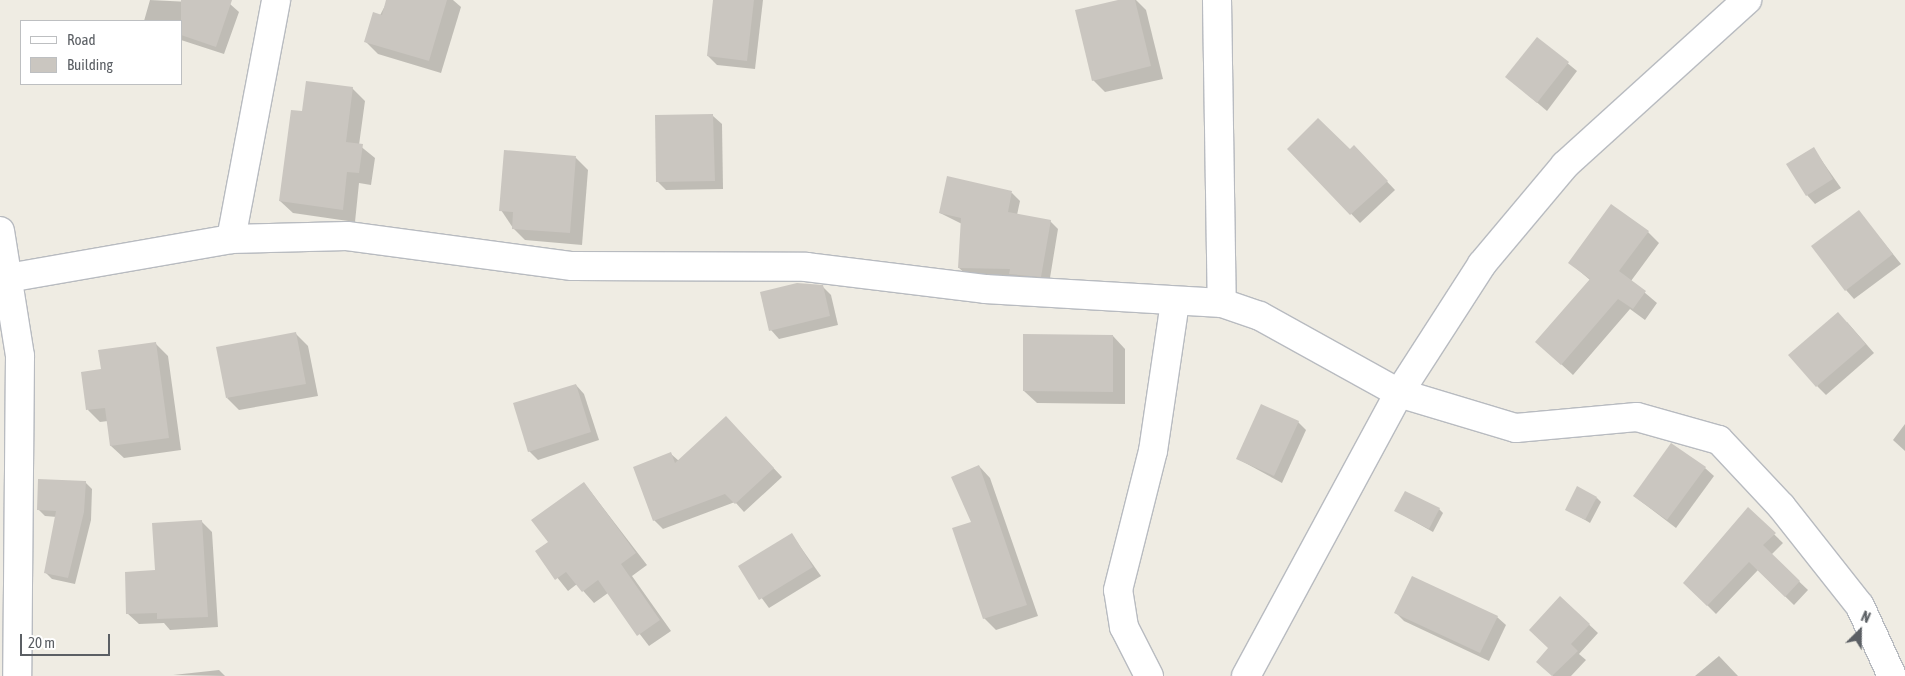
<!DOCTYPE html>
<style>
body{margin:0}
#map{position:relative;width:1905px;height:676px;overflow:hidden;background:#efece3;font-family:"Asap Condensed",sans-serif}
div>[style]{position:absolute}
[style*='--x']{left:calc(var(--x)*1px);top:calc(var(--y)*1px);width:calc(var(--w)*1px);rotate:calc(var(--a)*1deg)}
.shadow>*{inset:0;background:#0003}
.building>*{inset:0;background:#cac6c0}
.roads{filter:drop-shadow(1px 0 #b8bbc0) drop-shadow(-1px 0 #b8bbc0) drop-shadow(0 1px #b8bbc0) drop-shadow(0 -1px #b8bbc0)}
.street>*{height:28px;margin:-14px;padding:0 14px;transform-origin:14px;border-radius:14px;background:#fff}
span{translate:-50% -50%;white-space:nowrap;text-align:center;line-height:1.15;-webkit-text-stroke:4px #fff;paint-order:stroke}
.legend{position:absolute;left:20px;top:20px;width:162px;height:65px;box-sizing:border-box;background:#fff;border:1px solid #bdbfc1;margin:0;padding:6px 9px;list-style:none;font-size:15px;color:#5b5f64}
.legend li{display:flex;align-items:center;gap:10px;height:25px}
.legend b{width:25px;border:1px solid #bdbfc1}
.north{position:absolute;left:1835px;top:606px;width:50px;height:50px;-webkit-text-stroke:4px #fff;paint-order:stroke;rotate:23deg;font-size:14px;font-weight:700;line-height:20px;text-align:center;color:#5b5f64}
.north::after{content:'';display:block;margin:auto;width:18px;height:22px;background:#5b5f64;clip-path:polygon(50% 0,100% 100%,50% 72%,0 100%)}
.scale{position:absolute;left:20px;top:634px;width:90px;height:22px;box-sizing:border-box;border:2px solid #5b5f64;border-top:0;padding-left:6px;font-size:15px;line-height:18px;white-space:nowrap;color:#5b5f64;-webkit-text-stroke:4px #fff;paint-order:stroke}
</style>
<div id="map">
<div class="shadow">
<i style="clip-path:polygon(150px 0,230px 4px,239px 12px,224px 54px,181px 40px,181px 21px,144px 21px)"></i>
<i style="clip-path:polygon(388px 0,453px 0,461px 7px,441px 73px,378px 54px,366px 42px)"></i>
<i style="clip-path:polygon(714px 0,763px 0,755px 69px,717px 65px,708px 56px)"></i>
<i style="clip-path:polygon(1124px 0,1136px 0,1146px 10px,1163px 79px,1105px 92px,1093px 80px)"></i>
<i style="clip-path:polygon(1537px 38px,1577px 71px,1547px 111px,1507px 77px)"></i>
<i style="clip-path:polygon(352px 88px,365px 101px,359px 145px,375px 158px,371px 185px,359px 183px,355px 222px,293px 213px,280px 201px)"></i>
<i style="clip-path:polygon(713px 116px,722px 124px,723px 189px,666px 190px,657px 181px)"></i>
<i style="clip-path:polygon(1813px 148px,1841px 188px,1815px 204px,1807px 195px)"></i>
<i style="clip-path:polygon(1289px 149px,1362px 155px,1395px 190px,1360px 223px)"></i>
<i style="clip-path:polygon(506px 152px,576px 158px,588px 170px,582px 245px,525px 240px,513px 228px,501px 210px)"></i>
<i style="clip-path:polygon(1012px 193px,1020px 201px,1017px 215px,1050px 221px,1058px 229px,1049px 284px,1019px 282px,1014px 277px,968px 276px,959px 268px,962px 224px,940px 213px)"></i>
<i style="clip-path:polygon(1859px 212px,1901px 264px,1854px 299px,1846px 290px)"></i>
<i style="clip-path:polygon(1648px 232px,1659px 243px,1631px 281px,1657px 303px,1645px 320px,1630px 309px,1573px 375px,1537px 342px,1590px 280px,1570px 263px)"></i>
<i style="clip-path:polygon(822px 286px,831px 295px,838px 325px,779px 339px,771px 330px)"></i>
<i style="clip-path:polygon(1847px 322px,1874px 353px,1826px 395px,1817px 386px)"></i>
<i style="clip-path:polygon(296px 334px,308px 346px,318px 396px,239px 410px,227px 398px)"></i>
<i style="clip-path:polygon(1113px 336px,1125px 349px,1125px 404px,1037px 403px,1024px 391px)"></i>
<i style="clip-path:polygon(155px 343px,168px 356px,181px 450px,124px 458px,111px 446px,108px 421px,100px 422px,88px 410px,102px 370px)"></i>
<i style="clip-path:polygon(576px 385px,584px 394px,599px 440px,538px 460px,529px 451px)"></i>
<i style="clip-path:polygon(1298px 422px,1306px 430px,1282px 483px,1238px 459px)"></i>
<i style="clip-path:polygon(1905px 424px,1905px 451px,1893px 440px)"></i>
<i style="clip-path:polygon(735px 427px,782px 477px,744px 512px,735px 502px,663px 529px,654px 520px,671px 454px,679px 461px)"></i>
<i style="clip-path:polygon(979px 466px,990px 478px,1038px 616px,996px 630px,984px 618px,973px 522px)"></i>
<i style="clip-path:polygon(1705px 468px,1714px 476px,1676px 528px,1634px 496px)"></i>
<i style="clip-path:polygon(85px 482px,92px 489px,91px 520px,75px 584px,52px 579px,45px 572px,57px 517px,45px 516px,38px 509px)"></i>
<i style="clip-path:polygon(584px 483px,647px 565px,632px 576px,671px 631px,649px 646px,608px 593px,594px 603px,577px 584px,568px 591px,536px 551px,549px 542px)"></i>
<i style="clip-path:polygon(1597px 498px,1601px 502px,1590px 523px,1567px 509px)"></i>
<i style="clip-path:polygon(1439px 509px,1443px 513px,1433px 532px,1396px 511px)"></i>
<i style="clip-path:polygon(1748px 509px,1783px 543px,1771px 555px,1808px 590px,1794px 605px,1758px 570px,1716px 614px,1685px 583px)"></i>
<i style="clip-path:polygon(201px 521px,212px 532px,218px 627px,170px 630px,164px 623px,139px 624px,127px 613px,156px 571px)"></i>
<i style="clip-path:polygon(792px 535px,821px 576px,769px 608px,739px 567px)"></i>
<i style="clip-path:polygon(1560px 597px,1598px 633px,1579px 654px,1586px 660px,1571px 676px,1553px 676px,1538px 662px,1550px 648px)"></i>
<i style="clip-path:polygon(1396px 613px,1497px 617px,1506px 625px,1489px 661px,1404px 621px)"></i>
<i style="clip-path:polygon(1719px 656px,1738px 676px,1695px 676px)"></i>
<i style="clip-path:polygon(219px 670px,225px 676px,173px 675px)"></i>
</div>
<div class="building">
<i style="clip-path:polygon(181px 0,232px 0,216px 47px,181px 35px)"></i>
<i style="clip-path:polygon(386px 0,447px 0,429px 61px,364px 42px,373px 12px,382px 15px)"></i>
<i style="clip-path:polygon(713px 0,754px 0,747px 61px,707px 56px)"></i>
<i style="clip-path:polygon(1118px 0,1135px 0,1151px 66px,1092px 81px,1075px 10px)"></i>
<i style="clip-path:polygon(1537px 37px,1569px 62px,1537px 103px,1505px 77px)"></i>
<i style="clip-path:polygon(306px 81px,353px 87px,346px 142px,363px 144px,359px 173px,347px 172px,343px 210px,279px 201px,291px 110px,302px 111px)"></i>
<i style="clip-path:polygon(713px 114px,715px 181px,656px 182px,655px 115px)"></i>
<i style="clip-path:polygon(1318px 118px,1350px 149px,1354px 145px,1388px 181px,1350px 215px,1287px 149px)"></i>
<i style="clip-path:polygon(1814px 147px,1833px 179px,1806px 196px,1786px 164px)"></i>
<i style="clip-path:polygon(504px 150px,576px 156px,570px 233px,512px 229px,513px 212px,499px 211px)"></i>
<i style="clip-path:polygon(947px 176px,1012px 191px,1008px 212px,1051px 220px,1041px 277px,1009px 274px,1010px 269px,958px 268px,961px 218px,939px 213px)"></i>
<i style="clip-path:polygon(1611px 204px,1649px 231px,1619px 271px,1646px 291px,1633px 309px,1618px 299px,1561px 365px,1535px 342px,1590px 279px,1568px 263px)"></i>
<i style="clip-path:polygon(1859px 210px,1893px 254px,1845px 291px,1811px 246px)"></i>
<i style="clip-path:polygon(797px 283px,823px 285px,830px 316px,769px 331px,760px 292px)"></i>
<i style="clip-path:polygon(1838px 312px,1866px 344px,1816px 387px,1788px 355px)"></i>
<i style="clip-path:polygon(296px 332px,306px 384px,226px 398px,216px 347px)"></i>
<i style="clip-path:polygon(1023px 334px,1113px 335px,1113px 392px,1023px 391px)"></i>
<i style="clip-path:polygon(156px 342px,169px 438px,110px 446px,105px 408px,86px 410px,81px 372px,101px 369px,98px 350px)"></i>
<i style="clip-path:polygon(576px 384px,591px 432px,528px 452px,513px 403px)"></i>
<i style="clip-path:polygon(1261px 404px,1299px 421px,1274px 476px,1236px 459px)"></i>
<i style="clip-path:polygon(726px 416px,774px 468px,735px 504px,725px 494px,653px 521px,633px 467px,671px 452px,675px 463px)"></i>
<i style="clip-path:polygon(1671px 443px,1706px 467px,1667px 520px,1633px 496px)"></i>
<i style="clip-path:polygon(979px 465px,1027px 605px,983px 619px,952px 528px,971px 522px,951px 477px)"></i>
<i style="clip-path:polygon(38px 479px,86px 481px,84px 512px,68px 578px,44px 573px,56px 511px,37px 510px)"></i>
<i style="clip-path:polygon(584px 482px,636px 553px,621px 564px,660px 620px,637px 636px,598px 580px,582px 592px,566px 572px,555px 580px,535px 551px,548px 542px,531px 520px)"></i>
<i style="clip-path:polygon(1577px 486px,1597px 497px,1585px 520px,1565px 510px)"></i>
<i style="clip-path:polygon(1405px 491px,1440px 508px,1429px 529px,1394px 511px)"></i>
<i style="clip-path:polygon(1748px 507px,1776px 533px,1763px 545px,1800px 581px,1785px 597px,1749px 562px,1707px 606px,1683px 583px)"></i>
<i style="clip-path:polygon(202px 520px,208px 617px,157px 619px,157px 613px,126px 614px,125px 572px,155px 570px,152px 523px)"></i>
<i style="clip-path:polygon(792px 533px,813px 567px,759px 600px,738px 566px)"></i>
<i style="clip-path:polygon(1412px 576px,1498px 616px,1480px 653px,1394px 613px)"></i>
<i style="clip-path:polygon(1560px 596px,1590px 624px,1571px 644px,1578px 651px,1552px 676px,1536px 662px,1548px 648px,1529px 630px)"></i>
</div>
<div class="roads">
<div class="street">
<i style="--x:1217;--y:0;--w:303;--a:89.1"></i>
<i style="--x:0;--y:231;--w:127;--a:80.9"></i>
<i style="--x:20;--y:356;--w:320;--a:90.5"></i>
<i style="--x:231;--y:239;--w:243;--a:-79.3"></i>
<i style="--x:8;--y:278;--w:226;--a:-9.9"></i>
<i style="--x:231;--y:239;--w:116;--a:-1.5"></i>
<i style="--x:347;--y:236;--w:227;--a:7.6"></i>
<i style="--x:572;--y:266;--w:234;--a:0.2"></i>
<i style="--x:806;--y:267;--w:180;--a:7"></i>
<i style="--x:985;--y:289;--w:237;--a:3.4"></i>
<i style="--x:1222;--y:303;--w:40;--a:18.9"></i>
<i style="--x:1260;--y:316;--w:159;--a:29"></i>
<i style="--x:1399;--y:393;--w:122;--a:16.7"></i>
<i style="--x:1516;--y:428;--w:121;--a:-5.2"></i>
<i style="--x:1637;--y:417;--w:85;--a:15.7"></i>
<i style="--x:1719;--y:440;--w:91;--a:46.8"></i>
<i style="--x:1781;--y:506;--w:127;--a:51.7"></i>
<i style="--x:1860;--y:606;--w:77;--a:65.4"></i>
<i style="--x:1149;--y:676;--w:55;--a:-117"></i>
<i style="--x:1124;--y:627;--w:37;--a:-99"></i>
<i style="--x:1118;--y:590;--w:143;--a:-75.9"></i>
<i style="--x:1153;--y:451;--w:151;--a:-81.6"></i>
<i style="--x:1246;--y:676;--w:322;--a:-61.6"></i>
<i style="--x:1399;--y:393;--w:153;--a:-57.2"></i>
<i style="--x:1482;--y:264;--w:129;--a:-50"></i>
<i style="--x:1565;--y:165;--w:246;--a:-42.2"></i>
</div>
</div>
<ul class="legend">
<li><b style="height:6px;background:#fff"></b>Road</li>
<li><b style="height:14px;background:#cac6c0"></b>Building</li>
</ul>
<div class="north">N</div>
<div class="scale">20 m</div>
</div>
